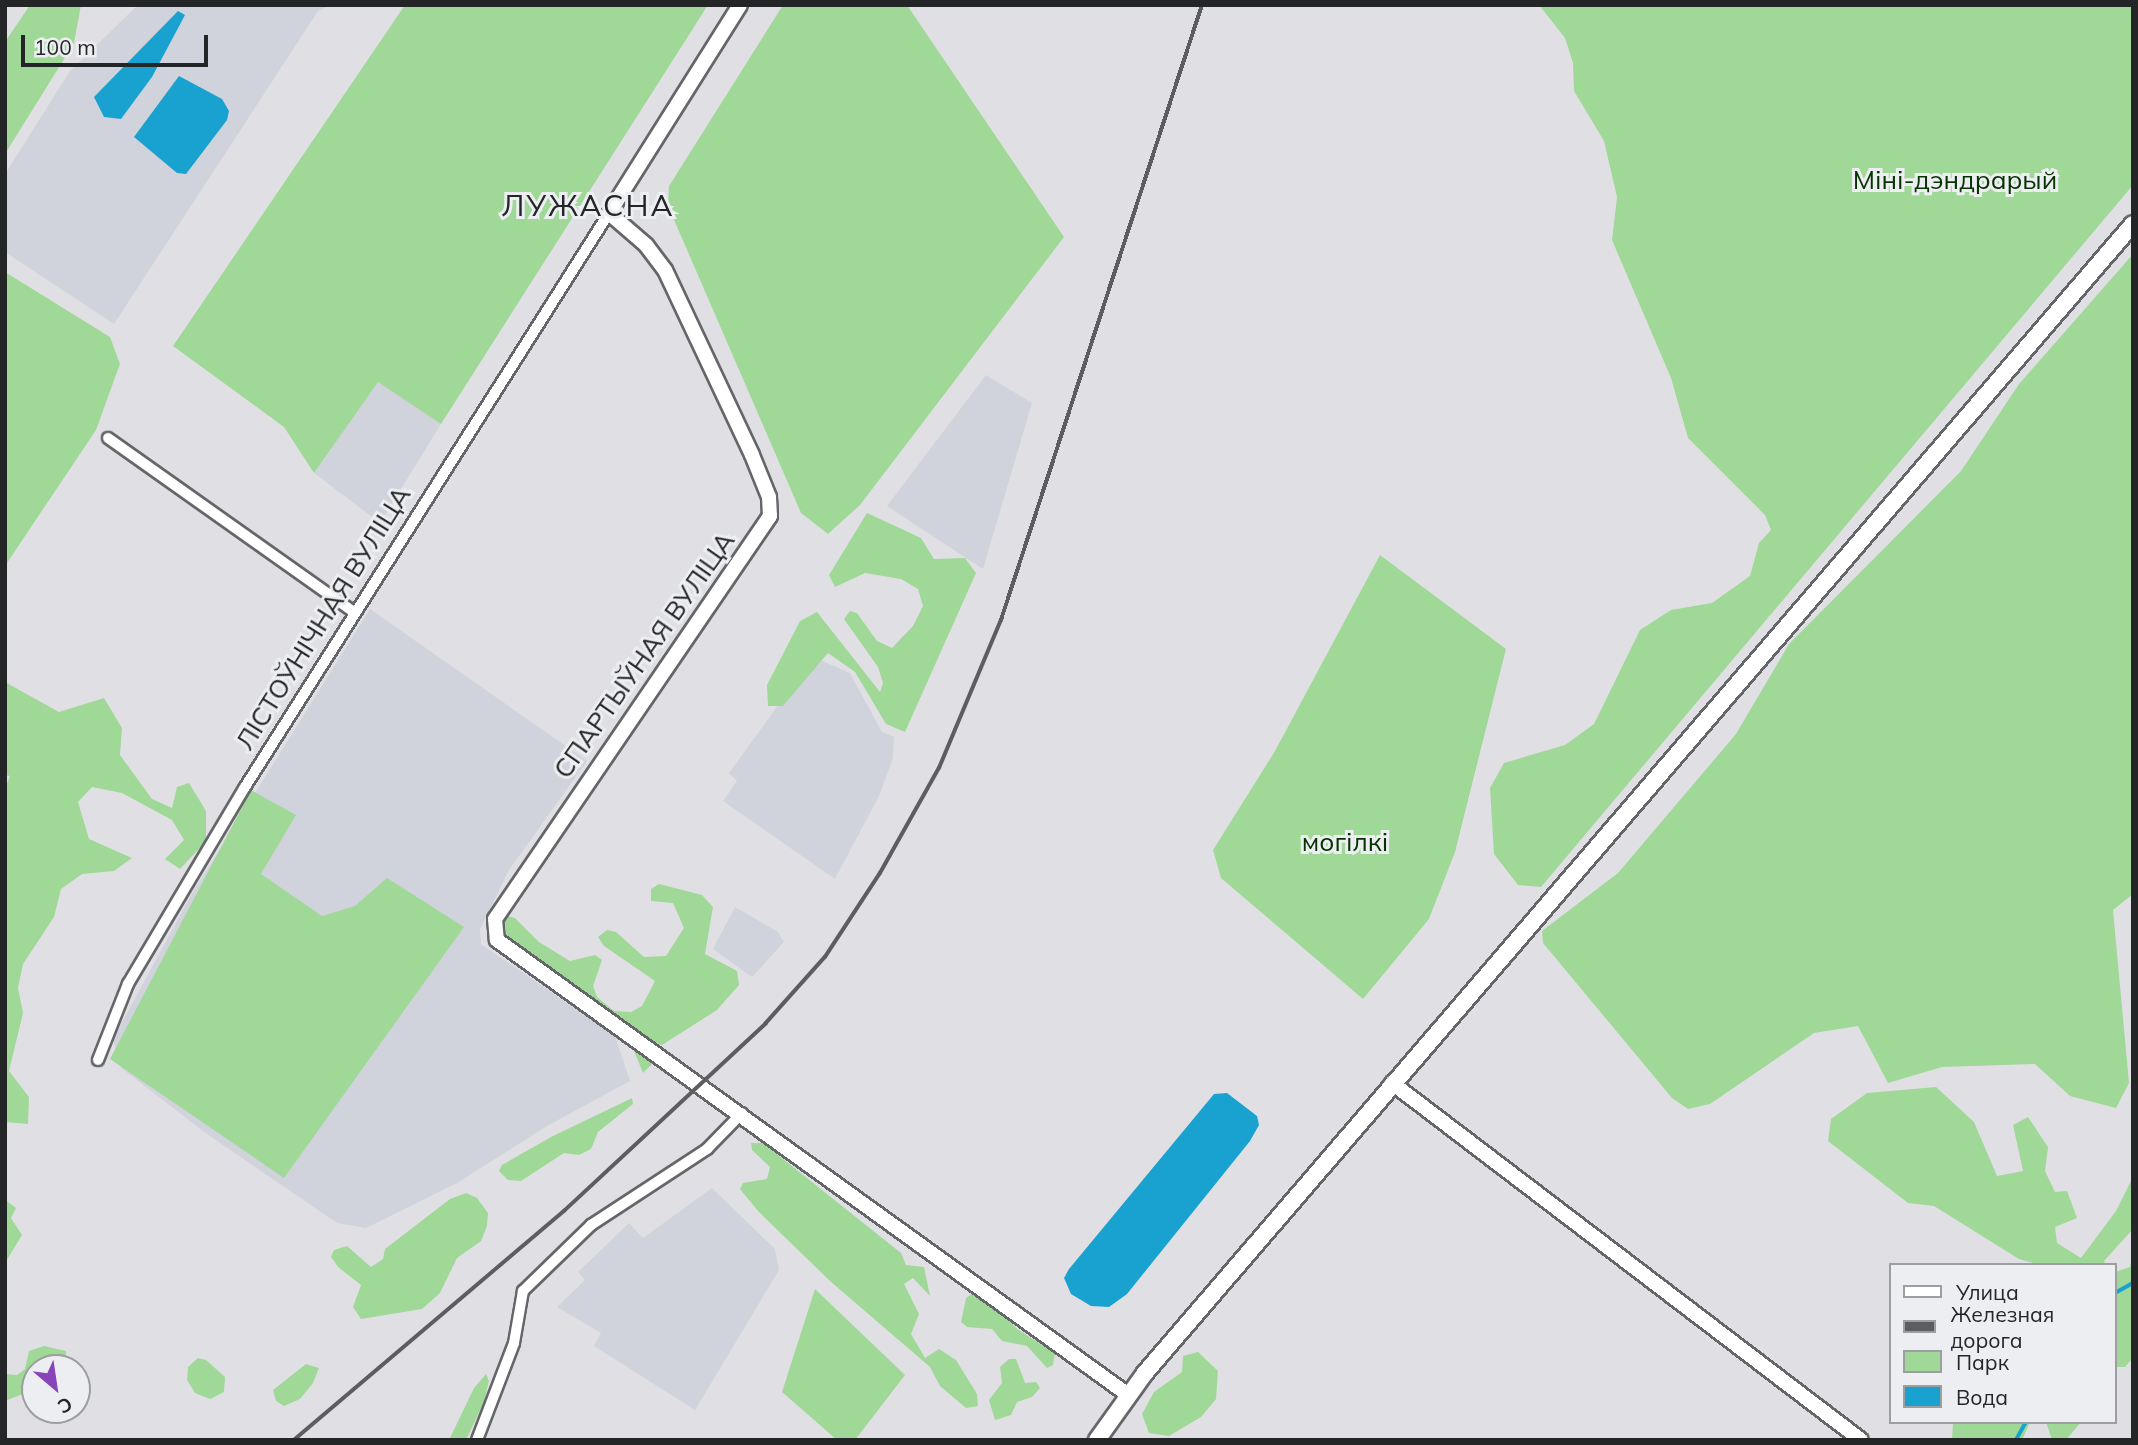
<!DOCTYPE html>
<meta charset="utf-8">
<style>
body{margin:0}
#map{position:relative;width:2138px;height:1445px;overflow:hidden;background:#e0e0e4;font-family:Mulish,sans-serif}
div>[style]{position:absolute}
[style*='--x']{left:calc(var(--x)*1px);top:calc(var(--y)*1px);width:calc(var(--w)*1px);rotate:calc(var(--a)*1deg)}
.built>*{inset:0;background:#d0d2dc}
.green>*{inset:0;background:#a0d898}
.water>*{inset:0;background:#19a2d0}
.stream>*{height:3.5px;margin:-1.75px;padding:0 1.75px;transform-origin:1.75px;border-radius:1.75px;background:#19a2d0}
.roads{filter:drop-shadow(2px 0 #656669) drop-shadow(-2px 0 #656669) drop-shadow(0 2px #656669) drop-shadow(0 -2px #656669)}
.minor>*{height:10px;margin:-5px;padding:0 5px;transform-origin:5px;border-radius:5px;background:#fff}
.tertiary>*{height:14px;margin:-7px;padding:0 7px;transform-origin:7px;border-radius:7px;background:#fff}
.secondary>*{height:16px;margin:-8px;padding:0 8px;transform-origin:8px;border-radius:8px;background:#fff}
.rail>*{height:3.5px;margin:-1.75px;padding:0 1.75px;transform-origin:1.75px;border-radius:1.75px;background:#5d5d5f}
span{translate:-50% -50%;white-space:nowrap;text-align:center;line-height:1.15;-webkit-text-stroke:6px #edeef1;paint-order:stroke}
.park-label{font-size:26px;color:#053401}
.street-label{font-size:26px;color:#242526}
.quarter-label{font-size:30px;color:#242526;letter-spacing:2px}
.frame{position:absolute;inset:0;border:7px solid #242526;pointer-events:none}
.legend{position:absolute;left:1889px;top:1263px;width:228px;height:161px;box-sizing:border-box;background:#edeef1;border:2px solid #9d9ea0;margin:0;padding:9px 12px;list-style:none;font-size:21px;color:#242526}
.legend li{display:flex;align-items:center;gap:14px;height:35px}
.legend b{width:35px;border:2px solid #9d9ea0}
.north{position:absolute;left:21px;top:1354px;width:70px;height:70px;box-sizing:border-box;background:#edeef1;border:2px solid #9d9ea0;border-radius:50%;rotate:151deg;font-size:19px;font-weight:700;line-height:28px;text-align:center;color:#242526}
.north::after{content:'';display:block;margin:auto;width:24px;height:32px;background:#8845b9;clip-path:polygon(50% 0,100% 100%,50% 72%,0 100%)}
.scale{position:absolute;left:21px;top:35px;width:187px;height:32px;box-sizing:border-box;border:4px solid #242526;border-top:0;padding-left:9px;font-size:21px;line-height:24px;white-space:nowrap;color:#242526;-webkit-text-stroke:5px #edeef1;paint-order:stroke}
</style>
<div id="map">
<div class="built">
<i style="clip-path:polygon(138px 5px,331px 5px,318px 11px,114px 324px,5px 252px,5px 174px,70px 71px)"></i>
<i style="clip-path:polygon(986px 375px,1032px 403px,983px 569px,887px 506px)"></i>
<i style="clip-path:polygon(378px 381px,441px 424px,380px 523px,314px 473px)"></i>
<i style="clip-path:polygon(370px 609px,587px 761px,509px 870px,480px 929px,481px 944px,615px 1036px,630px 1081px,547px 1126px,457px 1183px,366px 1228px,337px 1223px,207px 1134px,121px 1068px,113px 1039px,190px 897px)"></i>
<i style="clip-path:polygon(813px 657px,850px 673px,882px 732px,894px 737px,893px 758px,880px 794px,835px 879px,723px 801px,737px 781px,729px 773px)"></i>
<i style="clip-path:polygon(735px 907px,778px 932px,784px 942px,752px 977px,713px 949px)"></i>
<i style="clip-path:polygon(712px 1188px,775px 1249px,779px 1270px,695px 1410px,594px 1346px,601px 1333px,557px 1307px,585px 1280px,578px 1272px,629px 1223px,643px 1238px)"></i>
</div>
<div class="green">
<i style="clip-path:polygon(30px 5px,81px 5px,74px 43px,5px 154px,5px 42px)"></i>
<i style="clip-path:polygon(405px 5px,708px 5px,441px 424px,378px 382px,314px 473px,284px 427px,173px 346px)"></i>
<i style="clip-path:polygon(783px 5px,907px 5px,1064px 237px,860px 505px,828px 534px,801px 513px,668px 206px,669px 186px)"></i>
<i style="clip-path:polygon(1539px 5px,2133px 5px,2133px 185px,1541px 887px,1518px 885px,1494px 854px,1490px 788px,1504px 763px,1565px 745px,1594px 724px,1640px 630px,1671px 610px,1712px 603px,1750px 576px,1759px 543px,1771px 530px,1765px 515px,1688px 438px,1671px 378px,1612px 240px,1617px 197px,1604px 141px,1574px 91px,1573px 63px,1565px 38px)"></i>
<i style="clip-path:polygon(2133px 254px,2133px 894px,2113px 910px,2129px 1083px,2116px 1108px,2070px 1096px,2035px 1064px,1942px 1067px,1888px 1083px,1858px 1026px,1814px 1033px,1710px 1104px,1688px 1109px,1672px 1098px,1543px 943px,1542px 931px,1618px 873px,1736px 734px,1789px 644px,1961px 471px,2019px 384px)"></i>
<i style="clip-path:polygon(5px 272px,110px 337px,120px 364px,96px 430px,5px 566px)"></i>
<i style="clip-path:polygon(867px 513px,921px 538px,934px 559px,965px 558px,976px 573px,905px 732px,886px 724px,855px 672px,828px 653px,783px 706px,768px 706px,767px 685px,800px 621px,817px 612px,880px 692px,883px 683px,878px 667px,844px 619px,850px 611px,857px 613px,877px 641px,892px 648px,913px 626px,923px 606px,918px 589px,901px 579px,865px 573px,835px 587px,829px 575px)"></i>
<i style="clip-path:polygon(1380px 555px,1506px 649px,1455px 852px,1429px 919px,1363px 999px,1221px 878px,1213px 850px,1275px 751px)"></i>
<i style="clip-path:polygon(5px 682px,59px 712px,104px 698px,122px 728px,120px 755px,152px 799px,172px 808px,177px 787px,189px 783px,206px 811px,206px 841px,180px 869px,165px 859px,184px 840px,172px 820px,122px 793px,92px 787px,78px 802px,89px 839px,132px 858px,114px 871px,82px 874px,61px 889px,54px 917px,23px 964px,18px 988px,23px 1013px,9px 1071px,29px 1097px,28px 1124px,5px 1122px,5px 789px,10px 776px,5px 775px)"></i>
<i style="clip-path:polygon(251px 790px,296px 815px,261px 874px,322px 916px,355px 906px,387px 878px,464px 927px,284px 1178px,110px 1059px)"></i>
<i style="clip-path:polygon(659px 884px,702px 895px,713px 907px,705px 954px,737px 971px,739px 985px,717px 1010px,662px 1045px,645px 1040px,504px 939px,499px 929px,507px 916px,515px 918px,539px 942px,570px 961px,595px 955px,602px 960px,593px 986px,597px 997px,614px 1011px,631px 1012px,642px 1006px,655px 981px,604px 946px,598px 937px,607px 930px,616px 932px,644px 957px,666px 956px,684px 928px,673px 903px,651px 901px,651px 889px)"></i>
<i style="clip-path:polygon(632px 1046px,655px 1061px,643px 1073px)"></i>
<i style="clip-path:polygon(1936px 1087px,1974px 1122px,1997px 1176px,2023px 1171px,2013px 1125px,2028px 1117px,2048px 1147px,2045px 1171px,2055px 1192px,2067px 1191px,2077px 1218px,2055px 1227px,2057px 1243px,2081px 1258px,2116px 1211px,2133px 1177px,2133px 1229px,2104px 1261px,2106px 1265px,2040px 1265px,2019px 1259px,1934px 1206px,1908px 1203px,1828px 1141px,1831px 1119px,1867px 1093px)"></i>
<i style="clip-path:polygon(632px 1098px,633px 1104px,598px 1132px,591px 1149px,579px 1155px,564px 1153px,521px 1181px,508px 1180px,499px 1171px,502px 1165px,551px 1137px)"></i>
<i style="clip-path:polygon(751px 1143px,763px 1143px,901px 1253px,906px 1265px,924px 1267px,930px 1296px,913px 1278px,904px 1284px,919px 1314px,911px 1334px,925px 1358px,939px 1349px,956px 1360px,977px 1394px,978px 1406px,966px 1408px,940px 1386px,930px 1367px,830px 1281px,758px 1211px,740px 1189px,743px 1183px,767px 1179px,770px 1167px,752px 1150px)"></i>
<i style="clip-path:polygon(466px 1193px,477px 1198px,488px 1213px,487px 1226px,481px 1241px,457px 1258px,440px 1293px,422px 1309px,361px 1319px,353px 1307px,361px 1285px,338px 1267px,331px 1257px,334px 1250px,347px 1246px,371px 1267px,383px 1259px,385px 1249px,450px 1199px)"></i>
<i style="clip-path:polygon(7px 1201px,16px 1208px,11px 1218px,22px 1235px,5px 1263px)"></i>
<i style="clip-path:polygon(2133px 1254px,2131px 1360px,2125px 1367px,2115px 1367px,2115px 1272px,2130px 1267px)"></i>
<i style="clip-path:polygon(815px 1289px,905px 1375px,855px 1440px,837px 1440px,782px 1392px)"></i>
<i style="clip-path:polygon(973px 1293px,990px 1300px,1017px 1329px,1055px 1353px,1053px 1365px,1047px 1368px,1027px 1346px,1002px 1341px,992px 1329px,967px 1327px,961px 1322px,966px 1298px)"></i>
<i style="clip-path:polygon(44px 1346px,66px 1351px,66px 1366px,35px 1368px,35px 1389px,5px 1401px,5px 1374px,17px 1375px,25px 1369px,29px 1351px)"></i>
<i style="clip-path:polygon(1198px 1352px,1218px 1371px,1216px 1399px,1201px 1417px,1169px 1436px,1149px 1433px,1142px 1414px,1154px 1392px,1182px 1372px,1183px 1356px)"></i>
<i style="clip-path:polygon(198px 1358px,206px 1360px,225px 1377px,224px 1392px,210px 1399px,195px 1393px,187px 1380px,188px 1367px)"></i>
<i style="clip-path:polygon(1009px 1359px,1016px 1359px,1025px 1383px,1036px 1382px,1040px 1388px,1032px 1397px,1017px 1402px,1011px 1415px,995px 1420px,989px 1400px,1002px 1383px,1000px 1367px)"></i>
<i style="clip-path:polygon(306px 1364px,319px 1368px,313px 1383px,300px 1399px,284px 1406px,276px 1401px,273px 1390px)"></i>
<i style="clip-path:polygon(486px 1374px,489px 1381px,484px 1402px,466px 1440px,449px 1440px,474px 1388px)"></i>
<i style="clip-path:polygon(1953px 1422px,2030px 1422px,2022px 1440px,1952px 1440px)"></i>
<i style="clip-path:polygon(2046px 1422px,2081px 1422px,2066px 1440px,2052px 1440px)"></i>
</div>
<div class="water">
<i style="clip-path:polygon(178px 11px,185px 15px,152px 77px,121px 119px,104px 117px,94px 97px)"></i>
<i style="clip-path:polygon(179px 76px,222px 99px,229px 111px,227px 120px,186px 174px,177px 173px,134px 137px)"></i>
<i style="clip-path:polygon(1227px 1093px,1257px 1116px,1259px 1125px,1250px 1141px,1127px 1294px,1109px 1307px,1091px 1306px,1071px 1294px,1064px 1278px,1069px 1269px,1214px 1094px)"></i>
</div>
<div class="stream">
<i style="--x:2115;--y:1293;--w:21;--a:-29"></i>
<i style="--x:2016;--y:1440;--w:21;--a:-61"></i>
</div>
<div class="roads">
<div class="minor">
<i style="--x:108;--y:438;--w:299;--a:35.3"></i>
<i style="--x:98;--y:1060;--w:82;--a:-68.5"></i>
<i style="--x:128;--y:984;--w:229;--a:-59.3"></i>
<i style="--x:245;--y:787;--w:680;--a:-57.62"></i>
<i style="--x:477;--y:1440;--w:104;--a:-69.1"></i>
<i style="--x:514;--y:1343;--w:53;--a:-80.2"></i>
<i style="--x:523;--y:1291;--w:95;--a:-44.1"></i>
<i style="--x:591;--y:1225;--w:139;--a:-33.2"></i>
<i style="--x:707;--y:1149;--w:50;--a:-45.8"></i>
</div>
<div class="tertiary">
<i style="--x:740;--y:5;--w:246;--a:122.2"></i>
<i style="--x:609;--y:213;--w:49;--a:40.9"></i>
<i style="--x:646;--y:245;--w:31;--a:53"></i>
<i style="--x:665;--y:270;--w:204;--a:64.8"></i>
<i style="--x:752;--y:455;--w:45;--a:68"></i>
<i style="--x:769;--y:497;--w:19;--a:87"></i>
<i style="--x:770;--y:516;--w:488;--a:124.3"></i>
<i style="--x:495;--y:919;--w:21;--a:85"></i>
<i style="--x:497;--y:940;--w:777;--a:35.78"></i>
<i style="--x:1392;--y:1083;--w:589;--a:37.28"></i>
</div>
<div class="secondary">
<i style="--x:1097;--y:1440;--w:82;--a:-54.4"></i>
<i style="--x:1145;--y:1373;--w:1515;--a:-49.31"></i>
</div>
</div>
<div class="rail">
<i style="--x:294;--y:1440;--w:354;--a:-40.3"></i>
<i style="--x:564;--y:1211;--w:275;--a:-42.9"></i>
<i style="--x:765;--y:1024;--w:90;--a:-48.2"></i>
<i style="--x:825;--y:957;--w:100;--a:-56.8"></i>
<i style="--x:880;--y:873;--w:120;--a:-60.7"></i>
<i style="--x:939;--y:768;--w:160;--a:-67.3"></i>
<i style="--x:1001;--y:620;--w:647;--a:-71.9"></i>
</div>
<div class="park-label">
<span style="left:1955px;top:180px">Міні-дэндрарый</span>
<span style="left:1345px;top:842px">могілкі</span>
</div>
<div class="street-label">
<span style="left:323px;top:618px;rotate:-58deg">ЛІСТОЎНІЧНАЯ ВУЛІЦА</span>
<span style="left:644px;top:655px;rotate:-55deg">СПАРТЫЎНАЯ ВУЛІЦА</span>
</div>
<div class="quarter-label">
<span style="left:588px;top:205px">ЛУЖАСНА</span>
</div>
<div class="frame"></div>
<ul class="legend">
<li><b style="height:9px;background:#fff"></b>Улица</li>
<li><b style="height:9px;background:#5d5d5f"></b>Железная дорога</li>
<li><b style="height:19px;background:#a0d898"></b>Парк</li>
<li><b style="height:19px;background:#19a2d0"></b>Вода</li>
</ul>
<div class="north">С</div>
<div class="scale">100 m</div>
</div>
